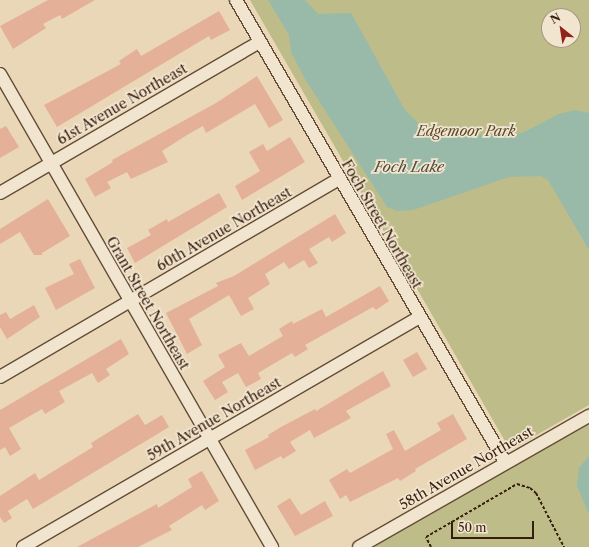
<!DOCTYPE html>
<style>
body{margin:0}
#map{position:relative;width:589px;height:547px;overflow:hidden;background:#e9d7b7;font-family:"Libre Caslon Text",serif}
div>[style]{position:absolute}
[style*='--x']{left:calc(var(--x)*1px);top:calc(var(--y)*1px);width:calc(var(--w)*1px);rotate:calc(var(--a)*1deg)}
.green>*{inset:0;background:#bebc89}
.water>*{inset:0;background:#99baa9}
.building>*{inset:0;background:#e5b098}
.path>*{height:2px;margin-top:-1px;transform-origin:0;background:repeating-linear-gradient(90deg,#371d0b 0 3px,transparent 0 5px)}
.roads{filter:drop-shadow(1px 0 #644c36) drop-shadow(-1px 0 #644c36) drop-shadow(0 1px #644c36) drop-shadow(0 -1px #644c36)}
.minor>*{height:12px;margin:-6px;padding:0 6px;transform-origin:6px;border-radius:6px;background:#f1e5d0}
span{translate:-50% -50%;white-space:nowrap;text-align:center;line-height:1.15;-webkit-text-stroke:3.5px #f1e5d0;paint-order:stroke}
.street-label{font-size:14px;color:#371d0b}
.park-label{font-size:14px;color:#59452a;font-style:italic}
.water-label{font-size:15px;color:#544c3a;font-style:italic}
.north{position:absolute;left:541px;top:8px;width:40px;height:40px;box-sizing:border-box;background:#f1e5d0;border:1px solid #a79581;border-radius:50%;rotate:330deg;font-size:11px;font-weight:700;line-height:16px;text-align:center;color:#371d0b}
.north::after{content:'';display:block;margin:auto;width:14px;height:18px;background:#8f2418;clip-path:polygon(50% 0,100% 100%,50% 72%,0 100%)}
.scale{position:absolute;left:451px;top:521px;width:83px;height:18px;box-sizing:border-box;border:2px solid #371d0b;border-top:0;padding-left:5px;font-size:12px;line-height:14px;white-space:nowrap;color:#371d0b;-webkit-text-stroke:3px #f1e5d0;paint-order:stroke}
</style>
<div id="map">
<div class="green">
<i style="clip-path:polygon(evenodd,250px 0,589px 0,589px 405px,519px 445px,510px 446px,505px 441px,250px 0,549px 16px,573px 16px,573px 40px,549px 40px,549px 16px)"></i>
<i style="clip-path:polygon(589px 421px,589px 547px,370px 547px)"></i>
</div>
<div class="water">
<i style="clip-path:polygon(268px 0,305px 0,318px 14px,351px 13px,405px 110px,421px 126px,441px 136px,522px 133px,559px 114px,574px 110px,589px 113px,589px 250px,548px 180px,540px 176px,509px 177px,413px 210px,397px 211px,387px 207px,305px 79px,291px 52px,289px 35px)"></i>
<i style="clip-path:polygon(589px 456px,589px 514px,577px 486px,579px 468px)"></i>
</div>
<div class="building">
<i style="clip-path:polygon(48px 0,95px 0,62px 19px,60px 15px,43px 24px,46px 28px,13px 49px,0 26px)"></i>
<i style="clip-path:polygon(219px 11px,230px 30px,211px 40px,209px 36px,57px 127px,44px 105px,121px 64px,119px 61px,137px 49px,141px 56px)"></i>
<i style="clip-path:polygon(257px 76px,283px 120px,269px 128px,255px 104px,206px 133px,203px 126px,187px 135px,162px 151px,168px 162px,131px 179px,127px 172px,107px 182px,111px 188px,95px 197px,85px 179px,113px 162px,112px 160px,216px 103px)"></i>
<i style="clip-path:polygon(6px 126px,19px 147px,0 158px,0 129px)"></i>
<i style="clip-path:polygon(290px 137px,305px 162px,242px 200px,235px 186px,260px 171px,249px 152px,263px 144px,267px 151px)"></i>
<i style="clip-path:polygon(219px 193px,227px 207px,135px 263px,127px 248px,151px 235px,148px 230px,167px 219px,168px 222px)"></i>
<i style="clip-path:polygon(48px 199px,70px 236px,42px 253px,42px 255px,34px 255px,20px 232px,0 244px,0 229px)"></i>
<i style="clip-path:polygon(335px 214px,346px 233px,332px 242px,329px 237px,309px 249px,318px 263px,309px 268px,304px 260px,289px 269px,284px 262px,265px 274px,270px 284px,248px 298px,254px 309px,241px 316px,229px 295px,189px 319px,202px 345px,187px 354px,166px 313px,218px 286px,216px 283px,234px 276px)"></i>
<i style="clip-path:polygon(80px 259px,95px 288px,56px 310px,45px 288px,74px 274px,69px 264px)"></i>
<i style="clip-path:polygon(380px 286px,389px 301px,376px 310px,373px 307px,305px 345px,308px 349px,295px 357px,292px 353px,258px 373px,261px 379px,246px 387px,238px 373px,222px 382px,228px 392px,215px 400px,203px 381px,225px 367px,218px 355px,241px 343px,249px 356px,283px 336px,279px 329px,292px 321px,293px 324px,322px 309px,326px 317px)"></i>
<i style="clip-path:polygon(34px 305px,40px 317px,7px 339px,0 327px,0 315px,6px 312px,10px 319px)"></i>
<i style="clip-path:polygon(121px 339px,129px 354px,106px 369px,110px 375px,98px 383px,92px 373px,59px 391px,65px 402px,45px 414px,42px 409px,9px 428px,21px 449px,10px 456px,5px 447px,0 450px,0 410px)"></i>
<i style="clip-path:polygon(417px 352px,427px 369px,413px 377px,403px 360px)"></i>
<i style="clip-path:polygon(383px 371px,391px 386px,346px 411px,351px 418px,314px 438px,310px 430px,290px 442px,296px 451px,283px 459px,281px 456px,255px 470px,245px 450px,269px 437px,268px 435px,281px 427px,315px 409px,316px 411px)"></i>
<i style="clip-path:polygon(138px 414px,145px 425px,162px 415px,169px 427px,33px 509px,27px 499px,8px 511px,12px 518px,4px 523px,0 517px,0 496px,35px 473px,39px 480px,93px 447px,91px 443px)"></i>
<i style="clip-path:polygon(453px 414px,467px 439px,415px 469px,416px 471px,400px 481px,398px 478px,350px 502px,346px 495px,340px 499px,329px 480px,347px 469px,350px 473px,393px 449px,386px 434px,394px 430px,405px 451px,441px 430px,437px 423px)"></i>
<i style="clip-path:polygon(202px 471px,219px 501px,205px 510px,202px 505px,169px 526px,172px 530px,138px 547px,77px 547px,157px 504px,158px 508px,192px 487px,188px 479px)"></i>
<i style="clip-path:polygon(290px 498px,301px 515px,325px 501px,333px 516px,295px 536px,277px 506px)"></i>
</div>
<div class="path">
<i style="--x:431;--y:547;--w:11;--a:-117"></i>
<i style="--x:426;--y:537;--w:105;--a:-30.2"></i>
<i style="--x:517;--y:484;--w:14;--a:17"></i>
<i style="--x:530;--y:488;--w:8;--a:40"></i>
<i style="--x:536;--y:493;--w:61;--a:62.6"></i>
</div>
<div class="roads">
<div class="minor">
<i style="--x:236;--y:0;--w:535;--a:59.79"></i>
<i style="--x:0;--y:74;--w:546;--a:60.1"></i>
<i style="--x:0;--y:193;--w:300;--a:-30.2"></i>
<i style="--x:0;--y:377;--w:393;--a:-30.3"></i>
<i style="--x:23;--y:547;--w:458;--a:-30.1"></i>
<i style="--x:359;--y:547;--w:265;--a:-29.7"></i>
</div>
</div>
<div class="street-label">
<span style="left:122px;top:104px;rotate:-30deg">61st Avenue Northeast</span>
<span style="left:382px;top:224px;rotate:60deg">Foch Street Northeast</span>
<span style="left:224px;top:229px;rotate:-30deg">60th Avenue Northeast</span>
<span style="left:148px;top:303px;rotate:60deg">Grant Street Northeast</span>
<span style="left:214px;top:419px;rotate:-30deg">59th Avenue Northeast</span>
<span style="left:466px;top:468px;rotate:-30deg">58th Avenue Northeast</span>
</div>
<div class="park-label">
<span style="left:466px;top:131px">Edgemoor Park</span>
</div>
<div class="water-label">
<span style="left:409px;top:167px">Foch Lake</span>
</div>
<div class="north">N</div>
<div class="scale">50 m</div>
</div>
